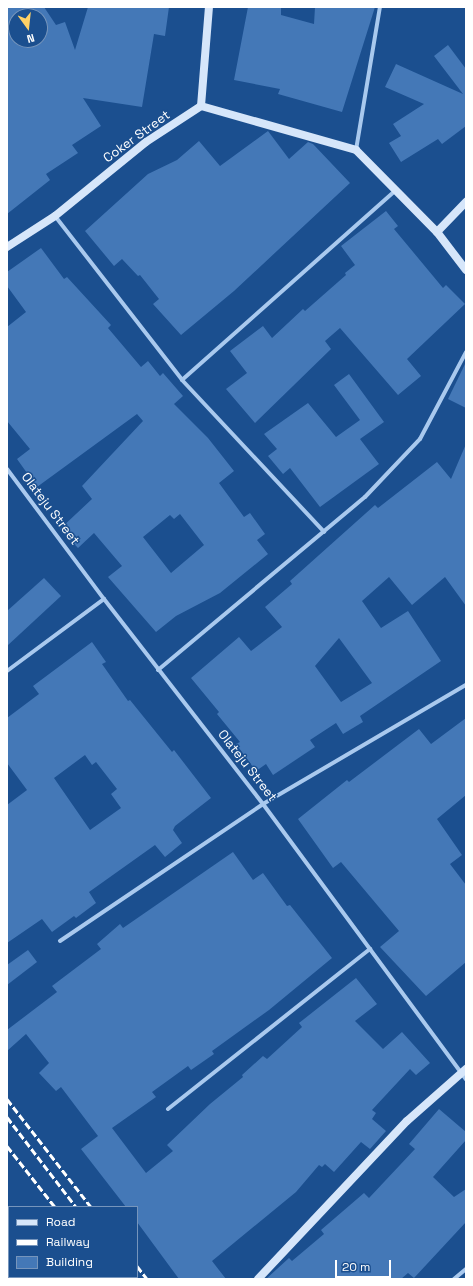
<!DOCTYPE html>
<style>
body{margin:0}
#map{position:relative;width:473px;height:1286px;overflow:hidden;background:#1b4f8f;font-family:"Space Grotesk",sans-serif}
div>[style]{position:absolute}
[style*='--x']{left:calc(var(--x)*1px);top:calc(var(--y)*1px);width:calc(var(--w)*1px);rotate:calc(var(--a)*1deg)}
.building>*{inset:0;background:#4478b7}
.street>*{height:4px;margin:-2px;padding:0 2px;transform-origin:2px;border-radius:2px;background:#a9c9ee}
.secondary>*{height:8px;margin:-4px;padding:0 4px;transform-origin:4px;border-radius:4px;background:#d6e6fa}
.rail>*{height:3px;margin-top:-1.5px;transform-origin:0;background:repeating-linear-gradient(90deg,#fff 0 7px,transparent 0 10px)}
span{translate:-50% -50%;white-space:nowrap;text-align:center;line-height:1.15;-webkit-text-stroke:3px #1b4f8f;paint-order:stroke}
.street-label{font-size:13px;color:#fff}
.frame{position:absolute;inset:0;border:8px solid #fff;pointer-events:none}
.legend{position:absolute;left:8px;top:1206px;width:130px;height:72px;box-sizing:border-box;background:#1b4f8f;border:1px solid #7695bc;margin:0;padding:5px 7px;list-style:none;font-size:12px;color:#fff}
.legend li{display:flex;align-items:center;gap:8px;height:20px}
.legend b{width:20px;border:1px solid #7695bc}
.north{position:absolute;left:8px;top:8px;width:40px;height:40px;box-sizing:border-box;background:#1b4f8f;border:1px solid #7695bc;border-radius:50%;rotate:165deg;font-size:11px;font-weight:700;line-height:16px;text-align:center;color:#fff}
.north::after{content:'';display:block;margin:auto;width:14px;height:18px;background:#ffd166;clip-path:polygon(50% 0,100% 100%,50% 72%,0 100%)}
.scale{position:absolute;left:335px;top:1260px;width:56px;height:18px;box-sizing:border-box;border:2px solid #fff;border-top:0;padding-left:5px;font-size:12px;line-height:14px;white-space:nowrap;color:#fff;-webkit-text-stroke:3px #1b4f8f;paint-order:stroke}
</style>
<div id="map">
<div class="building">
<i style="clip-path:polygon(evenodd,7px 7px,44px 7px,56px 25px,65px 22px,75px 50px,88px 7px,169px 7px,165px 36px,154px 34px,142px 107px,83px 98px,101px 126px,72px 145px,78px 153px,46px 174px,50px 180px,7px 214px,7px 7px,16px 16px,40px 16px,40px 40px,16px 40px,16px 16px)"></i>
<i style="clip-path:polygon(248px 7px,281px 7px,281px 15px,314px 24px,315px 7px,375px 7px,342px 112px,278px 94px,280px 89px,234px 80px)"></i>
<i style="clip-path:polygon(448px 45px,466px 69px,466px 126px,442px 144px,438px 139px,401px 162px,389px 143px,401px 136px,393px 124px,424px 104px,385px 87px,396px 64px,463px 94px,434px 56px)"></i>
<i style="clip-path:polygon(268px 131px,289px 159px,308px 142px,313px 144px,350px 183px,234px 291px,181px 335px,153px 304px,159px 299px,140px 275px,138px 276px,122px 259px,114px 266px,85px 231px,148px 174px,177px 160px,199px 141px,220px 166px)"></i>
<i style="clip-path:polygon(386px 211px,398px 226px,394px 229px,443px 288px,446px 285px,465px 304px,407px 359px,421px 376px,398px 395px,340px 328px,325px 341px,331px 349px,255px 423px,226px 389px,247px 373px,230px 351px,263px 326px,272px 338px,303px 309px,305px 311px,346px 275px,345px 273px,355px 265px,341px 246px)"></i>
<i style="clip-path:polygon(evenodd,41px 248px,64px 279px,67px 277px,111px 325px,108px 328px,141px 367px,148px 361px,160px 376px,163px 373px,183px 396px,174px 404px,208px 438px,234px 471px,219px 483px,244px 517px,250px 513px,265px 534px,257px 540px,268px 554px,220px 593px,176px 616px,156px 632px,108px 577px,122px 566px,94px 533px,78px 548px,60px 529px,92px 499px,82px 486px,143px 421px,137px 414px,37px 487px,17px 459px,30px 449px,7px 421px,7px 327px,26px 312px,7px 286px,7px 272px,41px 248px,180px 514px,204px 545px,171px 573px,143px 537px,170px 515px,174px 519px,180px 514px)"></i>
<i style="clip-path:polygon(466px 362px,466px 408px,448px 399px)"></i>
<i style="clip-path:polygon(349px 374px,384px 422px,360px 439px,379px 464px,320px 507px,290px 468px,283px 474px,268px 456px,277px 449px,264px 434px,308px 403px,336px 437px,360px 420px,334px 385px)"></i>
<i style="clip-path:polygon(evenodd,466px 444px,466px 606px,445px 577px,412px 605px,389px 577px,362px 601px,381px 628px,408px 611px,441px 661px,360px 716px,363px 722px,343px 734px,336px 723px,310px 740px,315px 747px,273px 775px,266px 764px,256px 771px,236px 744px,240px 742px,217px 714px,219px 712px,191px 678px,239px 637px,251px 651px,282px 627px,265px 607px,292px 584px,290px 581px,375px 505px,378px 508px,437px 462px,451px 479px,466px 444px,339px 638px,372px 683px,341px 702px,315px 666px,339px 638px)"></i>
<i style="clip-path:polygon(44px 578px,61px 596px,7px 646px,7px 611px)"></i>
<i style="clip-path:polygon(evenodd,92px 642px,106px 662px,102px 664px,128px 701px,130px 700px,172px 752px,174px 750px,211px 798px,175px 826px,173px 830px,182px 843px,165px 857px,155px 845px,89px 892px,96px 903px,76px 918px,74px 916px,52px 932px,42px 919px,7px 943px,7px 805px,27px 790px,7px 763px,7px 718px,39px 694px,33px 686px,92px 642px,85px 755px,92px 765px,96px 762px,117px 789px,111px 794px,121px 808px,90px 830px,54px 778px,85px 755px)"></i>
<i style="clip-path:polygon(466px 718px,466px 795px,437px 819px,462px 855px,450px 864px,466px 885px,466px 962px,426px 996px,380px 947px,399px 931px,341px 862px,333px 868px,298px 819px,347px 780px,349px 782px,419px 729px,431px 744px)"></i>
<i style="clip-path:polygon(233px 852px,253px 880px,263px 873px,287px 906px,290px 905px,332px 958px,269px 1010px,212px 1051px,214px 1054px,191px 1070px,188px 1066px,152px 1092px,156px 1097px,112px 1128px,146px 1173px,173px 1151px,167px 1145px,210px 1104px,243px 1077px,242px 1075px,263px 1056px,267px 1059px,302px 1027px,299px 1023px,356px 978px,377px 1004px,355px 1021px,383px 1049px,402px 1032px,430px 1063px,416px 1075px,410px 1069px,372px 1110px,376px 1113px,372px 1119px,386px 1131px,370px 1149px,361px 1142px,334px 1172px,325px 1164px,322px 1167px,319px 1165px,296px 1192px,212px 1261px,226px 1279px,179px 1279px,137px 1222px,137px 1207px,126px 1207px,81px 1149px,98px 1136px,61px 1087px,56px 1091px,39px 1073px,49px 1063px,26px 1034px,7px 1051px,7px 1030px,57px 992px,52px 986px,101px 949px,97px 944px,120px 924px,123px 928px)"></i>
<i style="clip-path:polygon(28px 950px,37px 962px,7px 985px,7px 965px)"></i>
<i style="clip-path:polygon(439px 1109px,466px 1132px,466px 1140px,433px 1177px,454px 1197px,466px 1189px,466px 1222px,414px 1278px,408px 1273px,401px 1279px,266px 1279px,289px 1258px,292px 1261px,324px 1234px,321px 1230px,364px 1193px,369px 1198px,415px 1149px,409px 1144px)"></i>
</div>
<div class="street">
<i style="--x:356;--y:150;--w:145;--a:-80.5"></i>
<i style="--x:55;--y:216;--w:207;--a:52.2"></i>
<i style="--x:182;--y:380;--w:208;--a:46.9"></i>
<i style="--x:182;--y:380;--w:285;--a:-41.6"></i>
<i style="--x:7;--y:469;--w:162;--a:53.3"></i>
<i style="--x:104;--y:599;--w:259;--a:52.2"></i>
<i style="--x:263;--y:804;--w:342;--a:53.6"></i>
<i style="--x:158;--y:670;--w:270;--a:-39.9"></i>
<i style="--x:365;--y:497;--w:80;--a:-46.5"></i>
<i style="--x:420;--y:439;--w:98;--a:-62.1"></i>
<i style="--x:7;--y:671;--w:121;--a:-36.6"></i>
<i style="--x:60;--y:941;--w:245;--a:-34"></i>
<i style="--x:263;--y:804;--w:235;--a:-30.4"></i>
<i style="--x:168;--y:1109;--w:258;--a:-38.4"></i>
<i style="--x:454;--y:1279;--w:16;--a:-40"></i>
</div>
<div class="secondary">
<i style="--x:201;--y:106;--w:161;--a:15.8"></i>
<i style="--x:356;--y:150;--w:115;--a:45.4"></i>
<i style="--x:437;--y:232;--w:48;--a:52.7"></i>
<i style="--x:437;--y:232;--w:42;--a:-46"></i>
<i style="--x:7;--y:247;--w:57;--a:-32.9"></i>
<i style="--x:55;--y:216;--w:117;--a:-39.1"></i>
<i style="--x:146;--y:142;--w:66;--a:-33.2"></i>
<i style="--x:201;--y:106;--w:99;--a:-85.4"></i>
<i style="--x:258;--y:1279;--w:217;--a:-46.7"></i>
<i style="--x:407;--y:1121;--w:79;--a:-41.4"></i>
</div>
<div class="rail">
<i style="--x:7;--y:1099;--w:137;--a:52.1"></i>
<i style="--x:7;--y:1117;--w:113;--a:52.5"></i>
<i style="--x:7;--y:1146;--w:78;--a:51.8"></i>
<i style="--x:137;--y:1266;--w:16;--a:52"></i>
<i style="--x:110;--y:1277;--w:2;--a:63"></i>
<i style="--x:129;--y:1277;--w:3;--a:45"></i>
</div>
<div class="street-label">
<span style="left:137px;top:137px;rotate:-36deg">Coker Street</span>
<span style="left:50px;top:509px;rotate:53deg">Olateju Street</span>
<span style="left:247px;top:766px;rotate:52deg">Olateju Street</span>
</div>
<div class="frame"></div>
<ul class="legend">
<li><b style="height:5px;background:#d6e6fa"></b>Road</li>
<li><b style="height:5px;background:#fff"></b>Railway</li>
<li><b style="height:11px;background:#4478b7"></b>Building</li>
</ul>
<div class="north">N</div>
<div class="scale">20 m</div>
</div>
